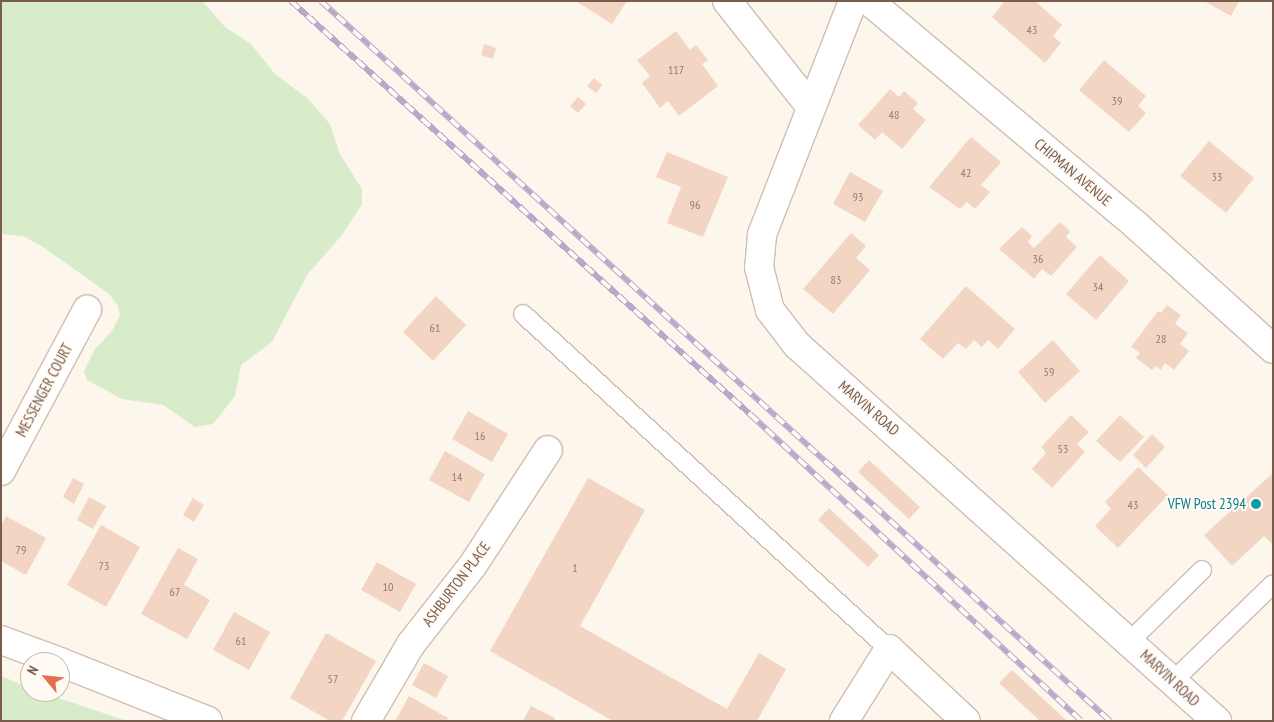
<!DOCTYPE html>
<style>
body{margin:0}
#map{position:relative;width:1274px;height:722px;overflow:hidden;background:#fdf6ec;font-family:"PT Sans Narrow",sans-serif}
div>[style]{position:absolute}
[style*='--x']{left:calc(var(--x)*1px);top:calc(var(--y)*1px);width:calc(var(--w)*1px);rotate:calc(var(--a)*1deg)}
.green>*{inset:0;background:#d8ecc9}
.building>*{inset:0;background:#f3d5c3}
.roads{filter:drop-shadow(1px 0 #d1beb0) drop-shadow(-1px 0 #d1beb0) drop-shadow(0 1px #d1beb0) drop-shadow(0 -1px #d1beb0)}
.lane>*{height:18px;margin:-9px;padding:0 9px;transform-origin:9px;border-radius:9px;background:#fff}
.street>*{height:28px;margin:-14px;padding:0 14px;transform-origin:14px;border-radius:14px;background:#fff}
.secondary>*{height:28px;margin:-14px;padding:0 14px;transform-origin:14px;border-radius:14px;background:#fff}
.rail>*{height:5.5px;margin-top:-2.75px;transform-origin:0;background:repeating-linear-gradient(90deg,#fffaf3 0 11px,#b9a8c9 0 22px);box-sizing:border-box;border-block:1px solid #b9a8c9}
.dots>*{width:14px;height:14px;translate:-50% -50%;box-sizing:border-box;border:2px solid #fffaf3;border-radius:50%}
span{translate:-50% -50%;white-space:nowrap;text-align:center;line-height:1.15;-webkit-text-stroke:4px #fffaf3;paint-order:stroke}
.number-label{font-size:12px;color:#987a6a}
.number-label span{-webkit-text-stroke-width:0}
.street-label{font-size:15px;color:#7a5c4d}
.culture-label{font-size:15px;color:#0d838f}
.right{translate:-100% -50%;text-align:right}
.frame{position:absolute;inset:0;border:2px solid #7a5c4d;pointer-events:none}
.north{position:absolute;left:20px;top:652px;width:50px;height:50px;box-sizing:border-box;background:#fffaf3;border:1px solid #cabbb1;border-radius:50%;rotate:298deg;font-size:14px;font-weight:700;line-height:20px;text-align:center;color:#7a5c4d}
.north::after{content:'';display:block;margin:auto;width:18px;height:22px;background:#e76f51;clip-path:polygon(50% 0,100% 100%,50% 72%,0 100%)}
</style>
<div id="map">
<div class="green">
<i style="clip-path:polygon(1px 1px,202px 1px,225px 27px,251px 44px,275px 74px,307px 98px,330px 124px,340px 154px,362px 189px,362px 204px,342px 235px,307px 275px,272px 342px,241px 365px,235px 396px,213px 424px,195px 427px,163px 405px,122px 399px,87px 380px,84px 371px,95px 349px,112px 331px,120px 315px,118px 306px,109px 294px,43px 247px,23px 236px,1px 234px)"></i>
<i style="clip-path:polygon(1px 676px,30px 688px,30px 692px,41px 692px,127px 721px,1px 721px)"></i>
</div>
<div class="building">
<i style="clip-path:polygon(576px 1px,627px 1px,612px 24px)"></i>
<i style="clip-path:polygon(1005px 1px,1035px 1px,1062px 25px,1053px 36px,1061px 43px,1045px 63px,992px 17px)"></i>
<i style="clip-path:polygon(1204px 1px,1239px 1px,1231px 16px)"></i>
<i style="clip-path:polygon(676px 31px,690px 50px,696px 45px,708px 60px,702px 64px,718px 86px,679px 116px,668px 101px,660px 108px,642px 83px,650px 76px,637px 60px)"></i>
<i style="clip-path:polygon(484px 44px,496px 48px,493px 59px,481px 55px)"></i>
<i style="clip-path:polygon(1104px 60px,1146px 96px,1138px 106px,1146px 113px,1129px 132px,1079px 90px)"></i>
<i style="clip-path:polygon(594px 78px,602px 85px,596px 93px,587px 86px)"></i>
<i style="clip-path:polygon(890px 89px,899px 97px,904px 91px,918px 103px,913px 109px,926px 120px,902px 149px,882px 132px,875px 140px,858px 125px)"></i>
<i style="clip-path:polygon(578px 97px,586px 104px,578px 113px,570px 106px)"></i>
<i style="clip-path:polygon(971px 137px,1001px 162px,981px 185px,990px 192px,975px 209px,967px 202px,960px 209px,929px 187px)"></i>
<i style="clip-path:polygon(1209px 141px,1254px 178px,1226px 213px,1180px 176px)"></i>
<i style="clip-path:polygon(667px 152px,728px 177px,703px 237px,667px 223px,681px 187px,656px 177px)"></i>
<i style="clip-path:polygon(850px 172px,883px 191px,865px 222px,833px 204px)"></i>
<i style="clip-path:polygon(1060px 222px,1070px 231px,1066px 237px,1077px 247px,1051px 276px,1042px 269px,1034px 279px,999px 249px,1022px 227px,1032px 236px,1028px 242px,1034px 248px)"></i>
<i style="clip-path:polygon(851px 233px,866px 246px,856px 258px,870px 270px,833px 314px,803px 289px)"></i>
<i style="clip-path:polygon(1100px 255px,1129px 281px,1096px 320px,1066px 294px)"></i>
<i style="clip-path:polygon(966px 286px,1015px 329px,998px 349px,988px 340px,982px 347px,974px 340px,966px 349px,958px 343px,943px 359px,920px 339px)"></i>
<i style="clip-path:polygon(436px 296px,466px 325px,433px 361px,403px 332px)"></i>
<i style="clip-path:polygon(1167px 305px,1181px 315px,1175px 324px,1188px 333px,1180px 344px,1189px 351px,1174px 370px,1165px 363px,1161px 370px,1156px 366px,1152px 370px,1136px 358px,1140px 353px,1131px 347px,1158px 311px,1161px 313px)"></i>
<i style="clip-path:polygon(1053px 340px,1080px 371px,1045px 403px,1018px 372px)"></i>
<i style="clip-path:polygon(468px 411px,508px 434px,492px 462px,452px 439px)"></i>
<i style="clip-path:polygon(1071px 415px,1089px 432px,1077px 444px,1085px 452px,1052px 488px,1032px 469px,1046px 453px,1041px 447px)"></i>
<i style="clip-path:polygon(1120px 415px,1144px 437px,1120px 462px,1096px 441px)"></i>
<i style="clip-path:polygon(1152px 434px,1165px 447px,1146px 468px,1133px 455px)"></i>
<i style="clip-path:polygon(445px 451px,485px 474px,469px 502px,429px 480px)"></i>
<i style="clip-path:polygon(869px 460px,920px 507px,909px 519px,858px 472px)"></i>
<i style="clip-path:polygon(1138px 467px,1168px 495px,1118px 548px,1095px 526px,1111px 509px,1105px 502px)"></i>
<i style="clip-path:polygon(1273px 473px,1273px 545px,1264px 536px,1232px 566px,1204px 535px)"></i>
<i style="clip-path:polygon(73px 478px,84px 484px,74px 504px,63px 497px)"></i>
<i style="clip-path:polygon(588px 478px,645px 510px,580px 626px,727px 709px,759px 653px,786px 669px,757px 721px,613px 721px,490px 651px)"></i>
<i style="clip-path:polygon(89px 497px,106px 506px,93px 529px,77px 520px)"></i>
<i style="clip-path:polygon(193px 498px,204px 505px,194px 522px,183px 515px)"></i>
<i style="clip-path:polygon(829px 508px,879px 555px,868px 567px,818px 520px)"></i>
<i style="clip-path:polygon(6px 516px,46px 538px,26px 575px,1px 561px,1px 525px)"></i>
<i style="clip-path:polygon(101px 525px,140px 547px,106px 607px,67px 585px)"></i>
<i style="clip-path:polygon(178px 548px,198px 559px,184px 585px,210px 600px,187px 639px,141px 614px)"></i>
<i style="clip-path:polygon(377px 562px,416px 584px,400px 612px,361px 590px)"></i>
<i style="clip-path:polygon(234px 612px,270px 632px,249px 670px,213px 650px)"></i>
<i style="clip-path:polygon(326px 633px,376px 661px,342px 721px,330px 721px,290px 698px)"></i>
<i style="clip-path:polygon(424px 663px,448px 676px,436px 698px,412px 685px)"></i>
<i style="clip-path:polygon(1012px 670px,1067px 721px,1040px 721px,999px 683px)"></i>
<i style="clip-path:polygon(409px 696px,448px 718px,446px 721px,395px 721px)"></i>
<i style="clip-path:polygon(531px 706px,555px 718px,554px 721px,523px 721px)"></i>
</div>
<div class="roads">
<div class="lane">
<i style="--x:523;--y:314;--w:496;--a:42.5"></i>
<i style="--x:1130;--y:641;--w:101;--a:-44.6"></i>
<i style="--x:1173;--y:681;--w:139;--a:-44.1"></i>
</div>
<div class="street">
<i style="--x:727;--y:1;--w:134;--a:51.7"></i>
<i style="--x:853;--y:1;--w:251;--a:111.3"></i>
<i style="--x:762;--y:235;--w:32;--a:95"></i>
<i style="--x:759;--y:267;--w:44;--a:75.7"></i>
<i style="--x:770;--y:310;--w:44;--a:52.4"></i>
<i style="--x:797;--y:345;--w:564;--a:41.84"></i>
<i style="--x:869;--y:1;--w:350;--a:40"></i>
<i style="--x:1137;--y:226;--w:183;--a:42.1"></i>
<i style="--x:1;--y:471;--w:183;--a:-61.9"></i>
<i style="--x:366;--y:721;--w:89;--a:-59.7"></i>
<i style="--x:411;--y:644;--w:100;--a:-51.9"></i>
<i style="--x:473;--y:565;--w:137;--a:-56.9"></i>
<i style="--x:844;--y:721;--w:85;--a:-58"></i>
<i style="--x:889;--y:649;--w:105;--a:43.1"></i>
</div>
<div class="secondary">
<i style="--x:1;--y:640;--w:63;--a:20.4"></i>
<i style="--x:60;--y:662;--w:159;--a:21.7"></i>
</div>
</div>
<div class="rail">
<i style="--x:291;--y:1;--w:617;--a:41.98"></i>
<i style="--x:750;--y:414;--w:451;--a:42.8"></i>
<i style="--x:321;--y:1;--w:1068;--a:42.38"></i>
</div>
<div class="dots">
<i style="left:1256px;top:504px;background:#0f9aa8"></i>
</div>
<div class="number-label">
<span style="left:1032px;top:30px">43</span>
<span style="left:676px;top:70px">117</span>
<span style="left:1117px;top:101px">39</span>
<span style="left:894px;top:115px">48</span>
<span style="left:966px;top:173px">42</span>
<span style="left:1217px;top:177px">33</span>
<span style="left:858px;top:197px">93</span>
<span style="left:695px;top:205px">96</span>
<span style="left:1038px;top:259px">36</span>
<span style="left:836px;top:280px">83</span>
<span style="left:1098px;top:287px">34</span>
<span style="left:435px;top:328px">61</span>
<span style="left:1161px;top:339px">28</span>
<span style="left:1049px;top:372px">59</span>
<span style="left:480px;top:436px">16</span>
<span style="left:1063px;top:449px">53</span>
<span style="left:457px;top:477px">14</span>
<span style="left:1133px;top:505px">43</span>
<span style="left:21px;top:550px">79</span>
<span style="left:104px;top:566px">73</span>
<span style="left:575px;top:568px">1</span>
<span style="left:388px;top:587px">10</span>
<span style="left:175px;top:592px">67</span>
<span style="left:241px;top:641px">61</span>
<span style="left:333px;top:679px">57</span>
</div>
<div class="street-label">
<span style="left:1073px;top:172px;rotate:40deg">CHIPMAN AVENUE</span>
<span style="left:44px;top:390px;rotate:-62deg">MESSENGER COURT</span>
<span style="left:869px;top:408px;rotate:41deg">MARVIN ROAD</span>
<span style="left:456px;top:584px;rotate:-53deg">ASHBURTON PLACE</span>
<span style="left:1170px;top:678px;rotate:43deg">MARVIN ROAD</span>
</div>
<div class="culture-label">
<span class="right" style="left:1246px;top:504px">VFW Post 2394</span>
</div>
<div class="frame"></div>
<div class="north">N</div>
</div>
